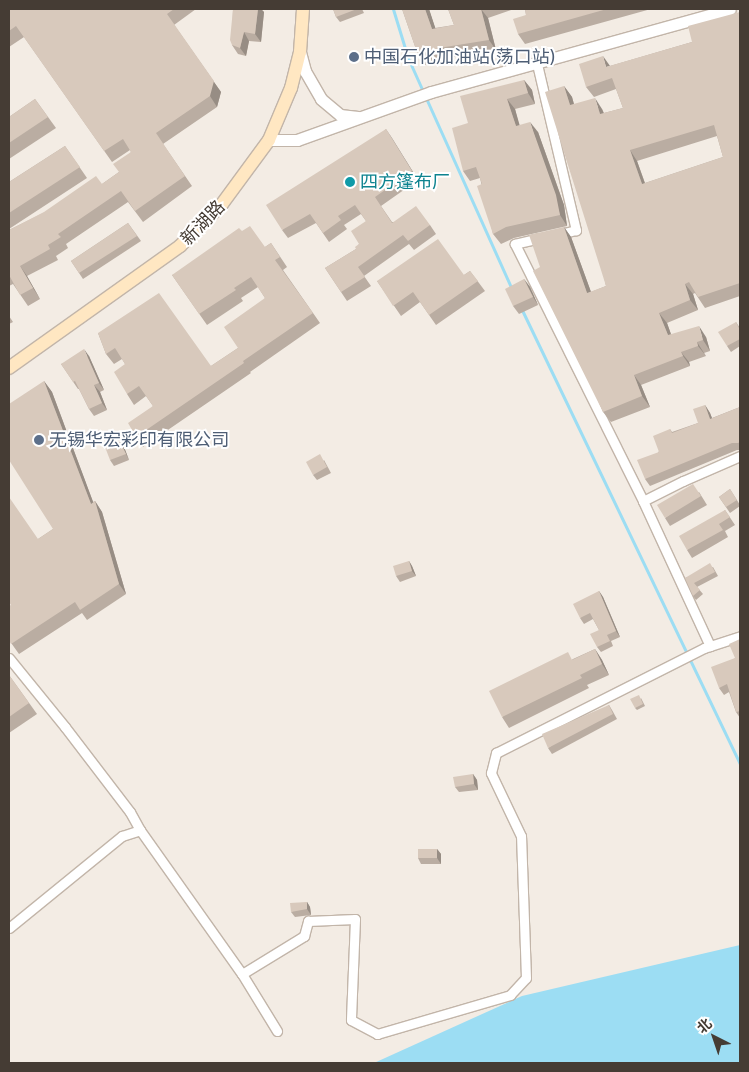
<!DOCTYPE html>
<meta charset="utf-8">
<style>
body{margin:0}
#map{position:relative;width:749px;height:1072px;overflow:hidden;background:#f3ece4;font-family:Cabin,"Noto Sans SC",sans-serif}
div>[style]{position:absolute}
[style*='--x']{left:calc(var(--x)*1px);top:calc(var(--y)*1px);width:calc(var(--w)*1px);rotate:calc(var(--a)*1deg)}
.water>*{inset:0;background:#9cddf3}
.stream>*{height:3px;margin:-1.5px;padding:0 1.5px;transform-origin:1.5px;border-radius:1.5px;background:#9cddf3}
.roads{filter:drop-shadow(1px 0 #c2b5a9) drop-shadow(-1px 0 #c2b5a9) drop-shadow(0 1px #c2b5a9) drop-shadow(0 -1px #c2b5a9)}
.minor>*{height:9px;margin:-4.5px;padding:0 4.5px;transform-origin:4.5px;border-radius:4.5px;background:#fff}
.tertiary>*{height:11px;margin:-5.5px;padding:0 5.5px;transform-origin:5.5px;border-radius:5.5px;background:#fff}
.secondary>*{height:12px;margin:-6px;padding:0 6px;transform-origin:6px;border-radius:6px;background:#ffe7c2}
.wall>*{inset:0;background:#baada2}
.shaded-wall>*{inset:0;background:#978d84}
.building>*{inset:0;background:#d8c9bc}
.dots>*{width:14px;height:14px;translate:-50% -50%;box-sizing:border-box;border:2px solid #fff;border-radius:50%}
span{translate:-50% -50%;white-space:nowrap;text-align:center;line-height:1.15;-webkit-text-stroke:4px #fff;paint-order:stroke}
.service-label{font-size:18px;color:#4e5e75}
.left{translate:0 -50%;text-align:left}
.culture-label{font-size:18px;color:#0d838f}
.street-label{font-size:18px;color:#453c34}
.frame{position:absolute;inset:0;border:10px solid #453c34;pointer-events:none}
.north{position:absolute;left:689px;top:1012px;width:50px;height:50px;-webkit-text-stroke:4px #fff;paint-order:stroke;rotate:319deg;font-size:14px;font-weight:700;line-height:20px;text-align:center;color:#453c34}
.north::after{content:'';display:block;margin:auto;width:18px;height:22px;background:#453c34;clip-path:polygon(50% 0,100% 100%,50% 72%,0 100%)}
</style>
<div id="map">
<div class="water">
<i style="clip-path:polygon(740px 945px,740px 1063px,374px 1063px,522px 996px)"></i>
</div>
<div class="stream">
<i style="--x:393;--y:9;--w:51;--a:73"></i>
<i style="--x:408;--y:58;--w:253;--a:65.8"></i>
<i style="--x:522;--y:310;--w:504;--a:64.35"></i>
</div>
<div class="roads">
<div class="minor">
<i style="--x:537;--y:64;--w:171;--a:76.8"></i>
<i style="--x:576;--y:230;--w:21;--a:166"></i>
<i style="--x:540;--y:238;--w:26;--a:167"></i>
<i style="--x:515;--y:244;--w:287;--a:63.5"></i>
<i style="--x:643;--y:501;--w:160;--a:65.2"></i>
<i style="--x:643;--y:501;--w:45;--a:-26.6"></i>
<i style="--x:683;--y:481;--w:62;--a:-23.7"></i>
<i style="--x:9;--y:658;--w:89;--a:50.9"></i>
<i style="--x:65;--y:727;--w:107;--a:52.6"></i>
<i style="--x:130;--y:812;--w:21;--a:61"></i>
<i style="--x:140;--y:830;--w:176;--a:54.7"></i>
<i style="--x:242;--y:974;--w:67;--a:58.4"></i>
<i style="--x:9;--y:928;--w:146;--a:-39.2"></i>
<i style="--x:122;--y:836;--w:19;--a:-18"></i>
<i style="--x:242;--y:974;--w:73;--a:-31.5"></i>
<i style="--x:304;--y:936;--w:16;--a:-75"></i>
<i style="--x:308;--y:921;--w:47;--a:-2.4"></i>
<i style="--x:355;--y:919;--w:101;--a:92.3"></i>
<i style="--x:351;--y:1020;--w:30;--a:28"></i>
<i style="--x:377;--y:1034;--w:139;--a:-16.3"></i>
<i style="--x:510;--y:995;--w:23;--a:-47"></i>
<i style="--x:526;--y:978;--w:142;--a:-92"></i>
<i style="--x:521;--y:836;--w:70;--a:-115.5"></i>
<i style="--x:491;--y:773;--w:21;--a:-76"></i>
<i style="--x:496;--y:753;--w:233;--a:-26.8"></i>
<i style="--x:704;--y:648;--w:38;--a:-18"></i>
</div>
<div class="tertiary">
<i style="--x:300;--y:52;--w:20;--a:75"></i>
<i style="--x:305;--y:71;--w:32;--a:60"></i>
<i style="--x:321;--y:99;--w:25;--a:40"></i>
<i style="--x:340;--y:115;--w:18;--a:6"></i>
<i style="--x:269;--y:140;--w:28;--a:0"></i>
<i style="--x:297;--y:140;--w:142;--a:-19.7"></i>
<i style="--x:431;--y:92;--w:310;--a:-15.5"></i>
</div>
<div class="secondary">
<i style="--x:9;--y:368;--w:210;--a:-35.5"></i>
<i style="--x:180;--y:246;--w:59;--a:-45"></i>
<i style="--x:222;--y:204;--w:79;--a:-53.7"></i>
<i style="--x:269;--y:140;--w:56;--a:-67.1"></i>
<i style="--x:291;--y:88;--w:37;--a:-76"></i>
<i style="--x:300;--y:52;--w:43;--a:-86"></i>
</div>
</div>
<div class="wall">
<i style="clip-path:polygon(9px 9px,196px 9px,174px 25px,221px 92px,217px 107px,163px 144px,192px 186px,143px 222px,128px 202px,66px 244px,68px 248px,56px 256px,58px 260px,27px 276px,40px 299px,28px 306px,13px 284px,9px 286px,9px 230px,102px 184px,119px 172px,131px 152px,130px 150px,112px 162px,24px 37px,9px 47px)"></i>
<i style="clip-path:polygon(233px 9px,261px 9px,264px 12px,261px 42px,249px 41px,246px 56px,238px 54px,232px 45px)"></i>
<i style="clip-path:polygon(333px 9px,362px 9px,364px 13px,340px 22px,336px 17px)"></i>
<i style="clip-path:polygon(402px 9px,429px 9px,435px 28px,454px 25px,448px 9px,514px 9px,488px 18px,496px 50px,446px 58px,425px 65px,418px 55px)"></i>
<i style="clip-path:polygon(525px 9px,651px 9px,525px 44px,518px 34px,526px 15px)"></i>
<i style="clip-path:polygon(evenodd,740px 12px,740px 296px,705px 308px,695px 293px,693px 294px,698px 310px,667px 323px,671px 334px,706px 337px,710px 351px,704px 353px,706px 356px,689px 362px,690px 366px,641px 385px,650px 407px,611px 422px,603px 412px,540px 267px,564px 227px,571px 237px,591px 292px,606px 286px,564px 86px,572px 97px,574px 104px,602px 109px,604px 113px,623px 108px,616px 89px,594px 97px,586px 87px,610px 66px,692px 42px,740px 12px,717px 136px,723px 157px,645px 183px,637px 161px,717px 136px)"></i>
<i style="clip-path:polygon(524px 80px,532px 90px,535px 104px,515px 109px,519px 125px,538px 132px,564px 205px,567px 226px,514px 238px,501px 244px,493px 234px,480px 178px,470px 181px,463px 171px,468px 123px)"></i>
<i style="clip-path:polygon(35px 99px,56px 128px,9px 159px,9px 117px)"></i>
<i style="clip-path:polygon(386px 129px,418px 180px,381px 206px,392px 222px,430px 225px,436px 234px,414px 250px,409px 244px,364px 276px,371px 286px,347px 301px,325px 268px,356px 249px,359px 244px,366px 221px,361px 214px,344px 225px,347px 229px,329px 242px,316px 223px,288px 238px,282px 230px)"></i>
<i style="clip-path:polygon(65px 146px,87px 178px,9px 229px,9px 182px)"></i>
<i style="clip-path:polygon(128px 223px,141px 241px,83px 279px,71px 261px)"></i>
<i style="clip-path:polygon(271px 243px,287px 267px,283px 270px,320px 323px,250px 372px,251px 373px,143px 447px,136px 437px,153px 406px,146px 396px,134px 405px,127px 394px,125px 364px,122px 359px,114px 364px,106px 354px,98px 333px,211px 366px,238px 348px,265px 298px,258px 287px,241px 298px,243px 301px,207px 325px,172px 275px,265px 247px)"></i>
<i style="clip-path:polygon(470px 271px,485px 291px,436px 325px,420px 302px,401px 316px,377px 281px,464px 275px)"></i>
<i style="clip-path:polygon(524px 279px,530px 287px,538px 305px,519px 314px,513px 306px)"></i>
<i style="clip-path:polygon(9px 316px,13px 322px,9px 324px)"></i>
<i style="clip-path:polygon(736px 322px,740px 328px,740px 346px,731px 352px,727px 346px)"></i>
<i style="clip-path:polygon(89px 356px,104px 390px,100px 392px,107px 410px,94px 416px,89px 409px,79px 389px,78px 389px,61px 364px)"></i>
<i style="clip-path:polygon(44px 381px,52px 392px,93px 502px,95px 501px,102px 512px,126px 594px,87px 620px,82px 613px,19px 654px,9px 640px,11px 605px,38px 539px,53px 529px)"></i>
<i style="clip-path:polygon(705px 405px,710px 413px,712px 418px,740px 407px,740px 450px,737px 450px,650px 486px,645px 479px,670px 429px,672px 432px,698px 423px)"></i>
<i style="clip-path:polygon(120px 442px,124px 447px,129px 460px,114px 466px,110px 460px)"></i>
<i style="clip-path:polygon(324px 460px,331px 473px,317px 480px,313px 475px)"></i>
<i style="clip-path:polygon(730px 489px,740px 505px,740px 506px,730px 513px,719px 497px)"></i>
<i style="clip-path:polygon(699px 492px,707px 505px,670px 526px,665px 518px)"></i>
<i style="clip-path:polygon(725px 510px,735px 525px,725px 531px,728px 537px,692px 558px,687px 550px)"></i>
<i style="clip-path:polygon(409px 561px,412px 566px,416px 576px,400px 582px,396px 576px)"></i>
<i style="clip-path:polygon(713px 567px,718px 576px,697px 587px,703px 594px,696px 600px,693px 596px,685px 578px)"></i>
<i style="clip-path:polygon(599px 591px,603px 597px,620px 637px,611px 641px,613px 646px,601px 652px,597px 647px,599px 630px,593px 619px,584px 624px,580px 618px)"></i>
<i style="clip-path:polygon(740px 639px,740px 718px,736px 712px,729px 692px,724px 695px,719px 688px,735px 658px)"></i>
<i style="clip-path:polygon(595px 649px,602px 660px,609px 675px,587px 685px,589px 688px,509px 728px,502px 717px,573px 659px)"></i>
<i style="clip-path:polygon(9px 675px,37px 714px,9px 733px)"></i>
<i style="clip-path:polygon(641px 698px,645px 706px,637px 710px,635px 708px)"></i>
<i style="clip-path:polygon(609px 705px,612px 710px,617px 719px,552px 754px,548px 748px)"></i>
<i style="clip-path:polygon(473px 774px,477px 780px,478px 790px,459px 792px,455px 787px)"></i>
<i style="clip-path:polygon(437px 849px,441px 854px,441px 864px,421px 864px,418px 858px)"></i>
<i style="clip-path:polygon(307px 902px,310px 907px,311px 915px,295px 917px,291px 912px)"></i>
</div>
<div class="shaded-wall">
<i style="clip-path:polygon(258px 9px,261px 9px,264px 12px,261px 42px,255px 34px)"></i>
<i style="clip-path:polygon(425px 9px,429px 9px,439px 39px,432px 29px)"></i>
<i style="clip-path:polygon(481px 9px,488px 18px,496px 50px,489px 40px)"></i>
<i style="clip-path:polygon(174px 25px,221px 92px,217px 107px,210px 96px)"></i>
<i style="clip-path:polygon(244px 32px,249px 41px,246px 56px,240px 48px)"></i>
<i style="clip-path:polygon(603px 56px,610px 66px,606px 67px)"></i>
<i style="clip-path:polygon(524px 80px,532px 90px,535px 104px,528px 93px)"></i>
<i style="clip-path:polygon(564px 86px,572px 97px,577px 116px,570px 105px)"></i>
<i style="clip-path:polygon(595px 98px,602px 109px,608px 125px,600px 114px)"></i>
<i style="clip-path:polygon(507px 99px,515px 109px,523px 137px,516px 126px)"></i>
<i style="clip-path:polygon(530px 122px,538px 132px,564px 205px,567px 226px,560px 215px)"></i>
<i style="clip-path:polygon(386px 129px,392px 138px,418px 180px,412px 171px)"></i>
<i style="clip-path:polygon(630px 150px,637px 161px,649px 195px,642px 184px)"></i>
<i style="clip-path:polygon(564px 227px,571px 237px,595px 303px,587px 293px)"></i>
<i style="clip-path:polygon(20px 266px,27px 276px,40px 299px,33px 288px)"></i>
<i style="clip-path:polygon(524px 279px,530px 287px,538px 305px,533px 297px)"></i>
<i style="clip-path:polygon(685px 284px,693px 294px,698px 310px,690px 300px)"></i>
<i style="clip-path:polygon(659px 313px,667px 323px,675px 346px,668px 335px)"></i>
<i style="clip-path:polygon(699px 326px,706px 337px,710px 351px,703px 340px)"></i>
<i style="clip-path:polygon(697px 342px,704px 353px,706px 356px,698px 346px)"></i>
<i style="clip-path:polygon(84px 349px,89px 356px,104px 390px,99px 383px)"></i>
<i style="clip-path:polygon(681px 352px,689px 362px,690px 366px,683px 356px)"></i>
<i style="clip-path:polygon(634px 375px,641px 385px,650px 407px,642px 396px)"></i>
<i style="clip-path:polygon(44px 381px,52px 392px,98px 515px,91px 504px)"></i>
<i style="clip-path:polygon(94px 385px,100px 392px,107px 410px,102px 403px)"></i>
<i style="clip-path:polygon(705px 405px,710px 413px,715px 426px,710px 419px)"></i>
<i style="clip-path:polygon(120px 442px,124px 447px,129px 460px)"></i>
<i style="clip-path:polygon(95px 501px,102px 512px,126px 594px,119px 584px)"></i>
<i style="clip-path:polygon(409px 561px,412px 566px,416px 576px,412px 571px)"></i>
<i style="clip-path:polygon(599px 591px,603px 597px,620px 637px,616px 631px)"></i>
<i style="clip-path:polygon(595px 649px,602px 660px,609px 675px,602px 664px)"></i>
<i style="clip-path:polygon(473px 774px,477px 780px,478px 790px,474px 784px)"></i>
<i style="clip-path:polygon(437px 849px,441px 854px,441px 864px,437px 858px)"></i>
<i style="clip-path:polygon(307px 902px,310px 907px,311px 915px,307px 909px)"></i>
</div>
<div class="building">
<i style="clip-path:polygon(9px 9px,174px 9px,167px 14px,214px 81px,210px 96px,156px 133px,185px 176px,135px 211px,121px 191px,58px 234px,61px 237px,48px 245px,50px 249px,20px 266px,33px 288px,20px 295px,9px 275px,9px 230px,44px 212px,96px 176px,102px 184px,119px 172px,113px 164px,131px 152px,123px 139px,104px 151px,16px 26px,9px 31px)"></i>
<i style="clip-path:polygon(233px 9px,258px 9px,255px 34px,244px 32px,240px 48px,232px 45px,230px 40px)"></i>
<i style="clip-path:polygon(333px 9px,357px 9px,336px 17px)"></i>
<i style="clip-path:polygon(402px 9px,425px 9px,432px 29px,454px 25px,448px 9px,481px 9px,489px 40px,439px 48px,418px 55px)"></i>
<i style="clip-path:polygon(525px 9px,607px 9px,518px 34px,513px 19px,526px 15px)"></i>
<i style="clip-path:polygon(evenodd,740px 12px,740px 283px,698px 297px,689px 282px,685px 284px,690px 300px,659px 313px,668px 335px,699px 326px,703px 340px,697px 342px,698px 346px,681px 352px,683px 356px,634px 375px,642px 396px,603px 412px,533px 271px,540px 267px,529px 235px,564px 227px,587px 293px,606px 286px,545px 92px,564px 86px,570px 105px,595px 98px,600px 114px,623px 108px,612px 78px,586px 87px,579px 64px,603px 56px,606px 67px,692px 42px,688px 26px,740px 12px,714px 125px,723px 157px,642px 184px,630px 150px,714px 125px)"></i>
<i style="clip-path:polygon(524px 80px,528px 93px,507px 99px,516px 126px,530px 122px,556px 195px,560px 215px,506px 227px,493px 234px,477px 186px,482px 184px,476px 167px,463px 171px,452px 128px,468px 123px,460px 96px)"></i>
<i style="clip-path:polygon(35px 99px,48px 117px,9px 143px,9px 117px)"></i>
<i style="clip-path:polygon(386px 129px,412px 171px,375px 197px,392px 223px,416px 206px,430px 225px,408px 241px,403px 235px,358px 267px,365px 277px,341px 292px,325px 268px,356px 249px,355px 247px,359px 244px,351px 231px,366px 221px,355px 205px,338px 216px,341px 220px,323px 233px,310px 214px,282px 230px,266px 205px)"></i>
<i style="clip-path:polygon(65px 146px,80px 167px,9px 213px,9px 182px)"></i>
<i style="clip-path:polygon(128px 223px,137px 236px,79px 273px,71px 261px)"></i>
<i style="clip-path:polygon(250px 226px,265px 247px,271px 243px,280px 257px,275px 260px,313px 313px,243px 361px,244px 363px,136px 437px,128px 423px,153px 406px,139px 386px,127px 394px,114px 372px,125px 364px,115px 348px,106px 354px,98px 333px,159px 293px,211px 366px,238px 348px,224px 327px,265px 298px,251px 277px,234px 288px,236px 290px,199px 314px,172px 275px,239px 228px,242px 231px)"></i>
<i style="clip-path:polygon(438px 239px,464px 275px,470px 271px,478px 281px,429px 315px,413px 292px,393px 306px,377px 281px)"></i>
<i style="clip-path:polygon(524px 279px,533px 297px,513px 306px,505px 289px)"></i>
<i style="clip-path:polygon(736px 322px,740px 330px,740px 339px,727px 346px,718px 332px)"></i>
<i style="clip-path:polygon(84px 349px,99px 383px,94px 385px,102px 403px,89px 409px,75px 381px,73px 382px,61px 364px)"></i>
<i style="clip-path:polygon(44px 381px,91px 504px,95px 501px,119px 584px,80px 610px,75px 602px,11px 644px,9px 640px,9px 606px,11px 605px,9px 602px,9px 497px,38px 539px,53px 529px,9px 460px,9px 404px)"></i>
<i style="clip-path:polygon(705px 405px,710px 419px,740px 407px,740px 442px,738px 443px,732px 443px,645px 479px,637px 460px,659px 452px,653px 436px,670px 429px,672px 433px,698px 423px,693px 409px)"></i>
<i style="clip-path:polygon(120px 442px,126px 454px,110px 460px,105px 447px)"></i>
<i style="clip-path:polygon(320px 454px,327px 467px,313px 475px,306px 462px)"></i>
<i style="clip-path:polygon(693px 484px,701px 496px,665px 518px,657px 505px)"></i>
<i style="clip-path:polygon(730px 489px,737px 500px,726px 507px,719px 497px)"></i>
<i style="clip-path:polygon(725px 510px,730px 517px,719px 524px,723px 530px,687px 550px,679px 536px)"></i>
<i style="clip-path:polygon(409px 561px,412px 571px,396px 576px,393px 566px)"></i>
<i style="clip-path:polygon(710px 563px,715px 572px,694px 583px,700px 590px,693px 596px,685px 578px)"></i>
<i style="clip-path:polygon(599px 591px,616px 631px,607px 635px,610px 641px,597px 647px,590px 634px,599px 630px,590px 613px,580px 618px,573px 604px)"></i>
<i style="clip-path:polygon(740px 639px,740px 711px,736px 712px,727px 684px,719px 688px,711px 667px,735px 658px,729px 644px)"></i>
<i style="clip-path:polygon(595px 649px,602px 664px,580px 675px,582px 678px,502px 717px,489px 691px,568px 652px,572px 660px)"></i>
<i style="clip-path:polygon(9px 675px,29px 703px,9px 717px)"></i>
<i style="clip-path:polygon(639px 695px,643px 704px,635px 708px,630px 699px)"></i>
<i style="clip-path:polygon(609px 705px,613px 714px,548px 748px,542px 734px)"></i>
<i style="clip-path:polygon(473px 774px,474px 784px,455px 787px,453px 777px)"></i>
<i style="clip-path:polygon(418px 849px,437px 849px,437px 858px,418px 858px)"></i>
<i style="clip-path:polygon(307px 902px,307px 909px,291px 912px,290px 903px)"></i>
</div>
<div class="dots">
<i style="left:354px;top:57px;background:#5c6f8a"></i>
<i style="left:350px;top:182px;background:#0f9aa8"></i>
<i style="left:39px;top:440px;background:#5c6f8a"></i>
</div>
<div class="service-label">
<span class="left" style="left:364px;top:57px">中国石化加油站(荡口站)</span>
<span class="left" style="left:49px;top:440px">无锡华宏彩印有限公司</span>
</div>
<div class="culture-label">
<span class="left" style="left:360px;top:182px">四方篷布厂</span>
</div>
<div class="street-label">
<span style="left:203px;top:223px;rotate:-46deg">新湖路</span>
</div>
<div class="frame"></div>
<div class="north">北</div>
</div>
